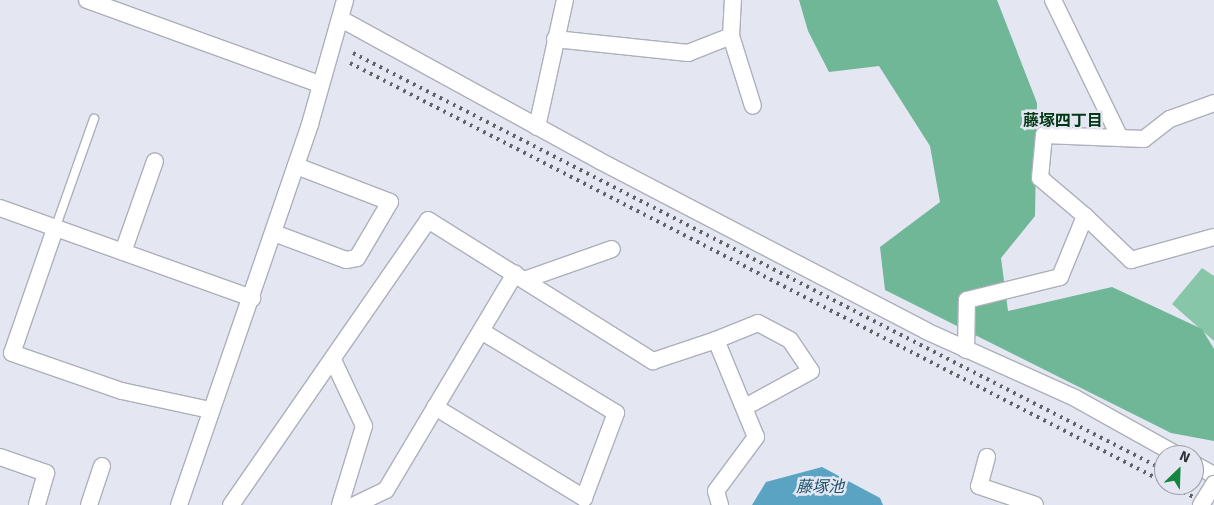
<!DOCTYPE html>
<meta charset="utf-8">
<style>
body{margin:0}
#map{position:relative;width:1214px;height:505px;overflow:hidden;background:#e4e6f1;font-family:Signika,"Noto Sans JP",sans-serif}
div>[style]{position:absolute}
[style*='--x']{left:calc(var(--x)*1px);top:calc(var(--y)*1px);width:calc(var(--w)*1px);rotate:calc(var(--a)*1deg)}
.green>*{inset:0;background:#87c6a9}
.forest>*{inset:0;background:#6fb797}
.water>*{inset:0;background:#5aa3c3}
.roads{filter:drop-shadow(1px 0 #adb0ba) drop-shadow(-1px 0 #adb0ba) drop-shadow(0 1px #adb0ba) drop-shadow(0 -1px #adb0ba)}
.lane>*{height:8px;margin:-4px;padding:0 4px;transform-origin:4px;border-radius:4px;background:#fff}
.street>*{height:16px;margin:-8px;padding:0 8px;transform-origin:8px;border-radius:8px;background:#fff}
.rail>*{height:4px;margin-top:-2px;transform-origin:0;background:repeating-linear-gradient(90deg,#616268 0 2.5px,transparent 0 7.5px)}
.bridges{filter:drop-shadow(1px 0 #adb0ba) drop-shadow(-1px 0 #adb0ba) drop-shadow(0 1px #adb0ba) drop-shadow(0 -1px #adb0ba)}
.street-bridge>*{height:16px;margin:-8px;padding:0 8px;transform-origin:8px;border-radius:8px;background:#fff}
span{translate:-50% -50%;white-space:nowrap;text-align:center;line-height:1.15;-webkit-text-stroke:5px #e4e6f1;paint-order:stroke}
.neighbourhood-label{font-size:16px;color:#013715;font-weight:700}
.water-label{font-size:16px;color:#19546b;font-style:italic}
.north{position:absolute;left:1154px;top:445px;width:50px;height:50px;box-sizing:border-box;background:#e4e6f1;border:1px solid #9c9ea6;border-radius:50%;rotate:24deg;font-size:14px;font-weight:700;line-height:20px;text-align:center;color:#303135}
.north::after{content:'';display:block;margin:auto;width:18px;height:22px;background:#14863f;clip-path:polygon(50% 0,100% 100%,50% 72%,0 100%)}
</style>
<div id="map">
<div class="green">
<i style="clip-path:polygon(1202px 268px,1214px 276px,1214px 341px,1172px 304px)"></i>
</div>
<div class="forest">
<i style="clip-path:polygon(799px 0,997px 0,1037px 103px,1035px 216px,1001px 258px,1008px 311px,1112px 287px,1202px 329px,1214px 349px,1214px 441px,1171px 433px,885px 290px,880px 247px,940px 202px,930px 146px,879px 66px,829px 72px,808px 31px)"></i>
</div>
<div class="water">
<i style="clip-path:polygon(822px 467px,880px 498px,883px 505px,752px 505px,766px 482px)"></i>
</div>
<div class="roads">
<div class="lane">
<i style="--x:55;--y:229;--w:117;--a:-70.5"></i>
</div>
<div class="street">
<i style="--x:87;--y:0;--w:247;--a:19.9"></i>
<i style="--x:1053;--y:0;--w:151;--a:64.1"></i>
<i style="--x:341;--y:19;--w:295;--a:28.7"></i>
<i style="--x:600;--y:161;--w:368;--a:27.5"></i>
<i style="--x:926;--y:331;--w:163;--a:24.2"></i>
<i style="--x:1075;--y:398;--w:117;--a:29.2"></i>
<i style="--x:731;--y:36;--w:73;--a:72.6"></i>
<i style="--x:555;--y:39;--w:134;--a:6"></i>
<i style="--x:688;--y:53;--w:46;--a:-21.6"></i>
<i style="--x:731;--y:36;--w:36;--a:-87"></i>
<i style="--x:537;--y:127;--w:130;--a:-77.6"></i>
<i style="--x:0;--y:208;--w:268;--a:19.7"></i>
<i style="--x:1085;--y:216;--w:59;--a:-139.8"></i>
<i style="--x:1040;--y:178;--w:43;--a:-84.7"></i>
<i style="--x:1044;--y:135;--w:100;--a:2.3"></i>
<i style="--x:1144;--y:139;--w:33;--a:-38"></i>
<i style="--x:1170;--y:119;--w:47;--a:-20"></i>
<i style="--x:55;--y:229;--w:131;--a:109.1"></i>
<i style="--x:12;--y:353;--w:116;--a:19.1"></i>
<i style="--x:122;--y:391;--w:90;--a:12.2"></i>
<i style="--x:274;--y:233;--w:77;--a:20.6"></i>
<i style="--x:346;--y:260;--w:11;--a:-10"></i>
<i style="--x:357;--y:258;--w:65;--a:-59.5"></i>
<i style="--x:390;--y:202;--w:101;--a:-159"></i>
<i style="--x:123;--y:252;--w:96;--a:-70.6"></i>
<i style="--x:524;--y:280;--w:93;--a:-19.4"></i>
<i style="--x:716;--y:340;--w:45;--a:-22"></i>
<i style="--x:758;--y:323;--w:36;--a:28"></i>
<i style="--x:790;--y:340;--w:37;--a:56"></i>
<i style="--x:811;--y:371;--w:75;--a:151.4"></i>
<i style="--x:966;--y:350;--w:50;--a:-88.9"></i>
<i style="--x:967;--y:300;--w:96;--a:-13.9"></i>
<i style="--x:1060;--y:277;--w:66;--a:-67.7"></i>
<i style="--x:1085;--y:216;--w:64;--a:43.7"></i>
<i style="--x:1131;--y:260;--w:86;--a:-15.5"></i>
<i style="--x:333;--y:360;--w:73;--a:64.8"></i>
<i style="--x:364;--y:426;--w:83;--a:106.9"></i>
<i style="--x:435;--y:407;--w:175;--a:31.4"></i>
<i style="--x:584;--y:498;--w:91;--a:-69.4"></i>
<i style="--x:616;--y:413;--w:158;--a:-148.7"></i>
<i style="--x:0;--y:457;--w:49;--a:19.2"></i>
<i style="--x:46;--y:473;--w:33;--a:106"></i>
<i style="--x:987;--y:457;--w:30;--a:105"></i>
<i style="--x:979;--y:486;--w:59;--a:18.7"></i>
<i style="--x:1194;--y:464;--w:23;--a:29"></i>
<i style="--x:89;--y:505;--w:41;--a:-71.6"></i>
<i style="--x:179;--y:505;--w:403;--a:-71"></i>
<i style="--x:310;--y:124;--w:129;--a:-74.2"></i>
<i style="--x:231;--y:505;--w:346;--a:-55.3"></i>
<i style="--x:428;--y:220;--w:266;--a:32.1"></i>
<i style="--x:653;--y:361;--w:66;--a:-18.4"></i>
<i style="--x:716;--y:340;--w:105;--a:67.6"></i>
<i style="--x:756;--y:437;--w:67;--a:126.5"></i>
<i style="--x:716;--y:491;--w:15;--a:74"></i>
<i style="--x:355;--y:505;--w:34;--a:-26"></i>
<i style="--x:386;--y:490;--w:252;--a:-59.2"></i>
</div>
</div>
<div class="rail">
<i style="--x:353;--y:53;--w:912;--a:27.21"></i>
<i style="--x:350;--y:63;--w:916;--a:27.24"></i>
<i style="--x:1170;--y:485;--w:44;--a:27.1"></i>
<i style="--x:1194;--y:485;--w:22;--a:27"></i>
</div>
<div class="bridges">
<div class="street-bridge">
<i style="--x:1201;--y:505;--w:25;--a:-58"></i>
</div>
</div>
<div class="neighbourhood-label">
<span style="left:1063px;top:121px">藤塚四丁目</span>
</div>
<div class="water-label">
<span style="left:820px;top:487px">藤塚池</span>
</div>
<div class="north">N</div>
</div>
